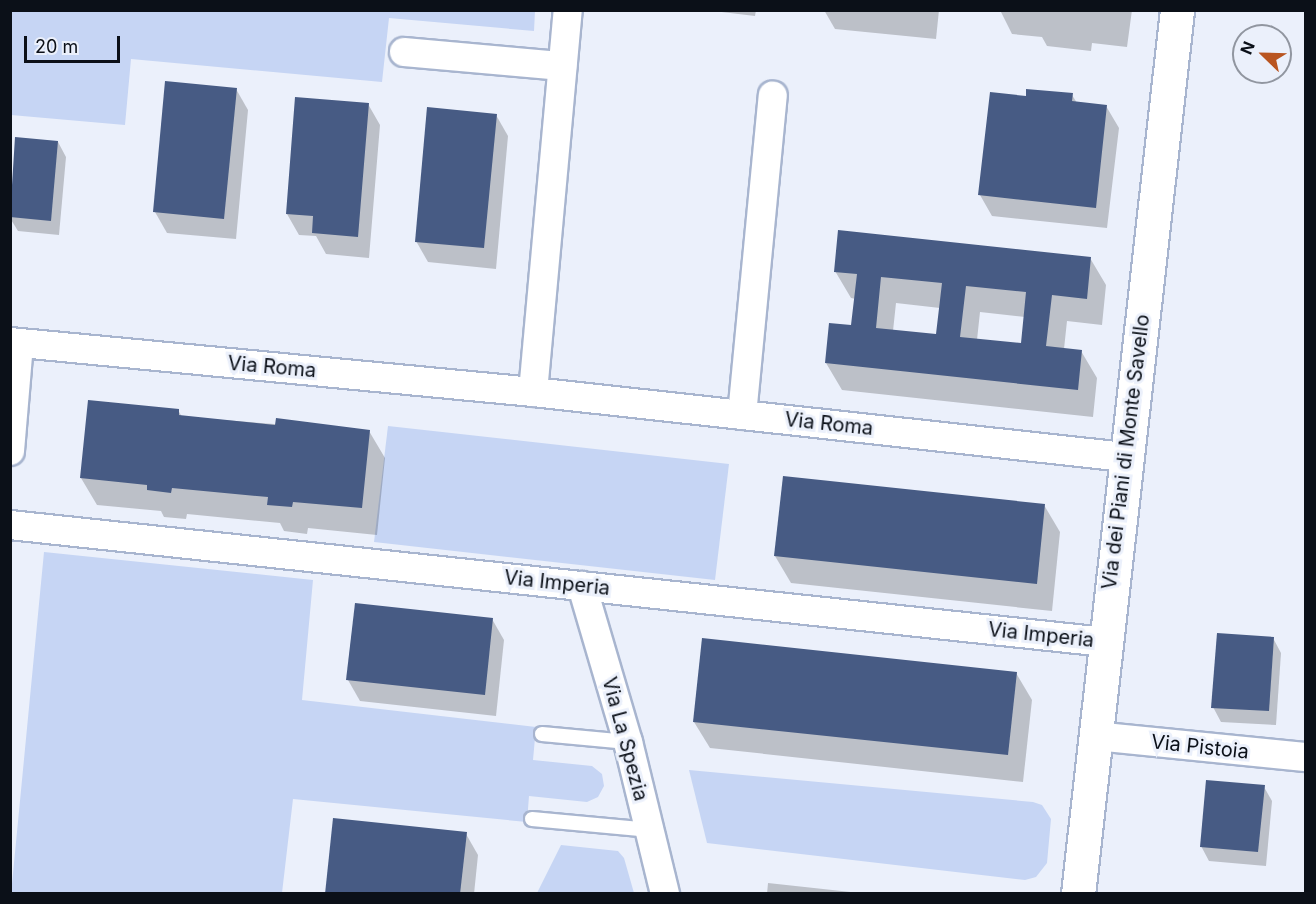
<!DOCTYPE html>
<style>
body{margin:0}
#map{position:relative;width:1316px;height:904px;overflow:hidden;background:#ebf0fb;font-family:Inter,sans-serif}
div>[style]{position:absolute}
[style*='--x']{left:calc(var(--x)*1px);top:calc(var(--y)*1px);width:calc(var(--w)*1px);rotate:calc(var(--a)*1deg)}
.green>*{inset:0;background:#c6d5f4}
.shadow>*{inset:0;background:#0003}
.building>*{inset:0;background:#475b84}
.roads{filter:drop-shadow(2px 0 #a8b5cf) drop-shadow(-2px 0 #a8b5cf) drop-shadow(0 2px #a8b5cf) drop-shadow(0 -2px #a8b5cf)}
.service>*{height:14px;margin:-7px;padding:0 7px;transform-origin:7px;border-radius:7px;background:#fff}
.minor>*{height:28px;margin:-14px;padding:0 14px;transform-origin:14px;border-radius:14px;background:#fff}
.tertiary>*{height:33px;margin:-16.5px;padding:0 16.5px;transform-origin:16.5px;border-radius:16.5px;background:#fff}
span{translate:-50% -50%;white-space:nowrap;text-align:center;line-height:1.15;-webkit-text-stroke:6px #ebf0fb;paint-order:stroke}
.street-label{font-size:20px;color:#0b1018}
.frame{position:absolute;inset:0;border:12px solid #0b1018;pointer-events:none}
.north{position:absolute;left:1232px;top:24px;width:60px;height:60px;box-sizing:border-box;background:#ebf0fb;border:2px solid #9196a0;border-radius:50%;rotate:293deg;font-size:16px;font-weight:700;line-height:24px;text-align:center;color:#0b1018}
.north::after{content:'';display:block;margin:auto;width:21px;height:27px;background:#b95521;clip-path:polygon(50% 0,100% 100%,50% 72%,0 100%)}
.scale{position:absolute;left:24px;top:36px;width:96px;height:27px;box-sizing:border-box;border:3px solid #0b1018;border-top:0;padding-left:8px;font-size:18px;line-height:21px;white-space:nowrap;color:#0b1018;-webkit-text-stroke:4px #ebf0fb;paint-order:stroke}
</style>
<div id="map">
<div class="green">
<i style="clip-path:polygon(10px 11px,11px 10px,535px 11px,534px 31px,389px 18px,382px 82px,131px 59px,125px 125px,11px 115px)"></i>
<i style="clip-path:polygon(388px 426px,729px 464px,715px 580px,374px 542px)"></i>
<i style="clip-path:polygon(44px 552px,313px 580px,302px 700px,536px 727px,533px 760px,592px 766px,602px 774px,604px 786px,598px 797px,587px 802px,529px 796px,527px 822px,293px 799px,282px 893px,11px 894px)"></i>
<i style="clip-path:polygon(689px 770px,1033px 802px,1042px 805px,1051px 819px,1047px 863px,1036px 877px,1025px 880px,707px 843px)"></i>
<i style="clip-path:polygon(561px 845px,618px 851px,624px 858px,634px 893px,537px 893px)"></i>
</div>
<div class="shadow">
<i style="clip-path:polygon(705px 10px,756px 10px,755px 16px)"></i>
<i style="clip-path:polygon(824px 10px,939px 10px,936px 39px,835px 29px)"></i>
<i style="clip-path:polygon(1000px 10px,1132px 10px,1127px 47px,1092px 43px,1091px 51px,1047px 46px,1042px 37px,1012px 34px)"></i>
<i style="clip-path:polygon(236px 89px,248px 110px,236px 239px,167px 233px,155px 212px)"></i>
<i style="clip-path:polygon(1072px 95px,1077px 103px,1106px 106px,1119px 128px,1107px 228px,992px 216px,980px 195px,1027px 98px)"></i>
<i style="clip-path:polygon(368px 104px,380px 125px,369px 258px,326px 254px,316px 236px,299px 235px,287px 214px)"></i>
<i style="clip-path:polygon(496px 115px,508px 136px,496px 269px,428px 262px,416px 241px)"></i>
<i style="clip-path:polygon(17px 139px,58px 142px,66px 157px,59px 235px,18px 231px,10px 218px)"></i>
<i style="clip-path:polygon(evenodd,1090px 258px,1106px 285px,1102px 325px,1067px 321px,1064px 349px,1081px 351px,1097px 378px,1093px 417px,842px 390px,826px 363px,852px 327px,856px 299px,851px 298px,835px 271px,1090px 258px,896px 303px,940px 308px,937px 336px,893px 331px,896px 303px,1090px 258px,980px 312px,1025px 317px,1022px 345px,977px 340px,980px 312px)"></i>
<i style="clip-path:polygon(178px 410px,182px 417px,369px 431px,385px 458px,377px 535px,308px 528px,307px 534px,284px 531px,280px 523px,187px 514px,186px 519px,164px 517px,161px 511px,97px 505px,81px 478px)"></i>
<i style="clip-path:polygon(1044px 505px,1060px 532px,1052px 611px,791px 583px,775px 556px)"></i>
<i style="clip-path:polygon(492px 619px,504px 640px,496px 716px,360px 701px,348px 680px)"></i>
<i style="clip-path:polygon(1273px 638px,1281px 653px,1276px 725px,1221px 722px,1213px 707px)"></i>
<i style="clip-path:polygon(1016px 673px,1032px 700px,1023px 782px,710px 748px,694px 722px)"></i>
<i style="clip-path:polygon(1264px 787px,1272px 801px,1266px 866px,1209px 861px,1201px 846px)"></i>
<i style="clip-path:polygon(466px 834px,478px 855px,474px 894px,326px 894px)"></i>
<i style="clip-path:polygon(768px 883px,869px 894px,767px 894px)"></i>
</div>
<div class="building">
<i style="clip-path:polygon(165px 81px,237px 88px,224px 219px,153px 212px)"></i>
<i style="clip-path:polygon(1026px 89px,1073px 93px,1072px 101px,1107px 105px,1096px 208px,978px 195px,990px 92px,1026px 96px)"></i>
<i style="clip-path:polygon(295px 97px,369px 103px,358px 237px,312px 233px,313px 216px,286px 214px)"></i>
<i style="clip-path:polygon(427px 107px,497px 114px,484px 248px,415px 242px)"></i>
<i style="clip-path:polygon(15px 137px,58px 141px,51px 221px,10px 217px)"></i>
<i style="clip-path:polygon(evenodd,838px 230px,1091px 257px,1087px 299px,1052px 295px,1046px 346px,1082px 350px,1078px 390px,825px 363px,829px 323px,851px 325px,857px 274px,834px 272px,838px 230px,881px 277px,942px 283px,936px 334px,876px 328px,881px 277px,838px 230px,966px 286px,1026px 292px,1021px 343px,960px 337px,966px 286px)"></i>
<i style="clip-path:polygon(88px 400px,179px 409px,179px 415px,275px 425px,276px 418px,370px 430px,362px 508px,293px 502px,292px 507px,267px 505px,268px 497px,172px 488px,171px 493px,147px 490px,147px 485px,80px 478px)"></i>
<i style="clip-path:polygon(783px 476px,1045px 504px,1037px 584px,774px 556px)"></i>
<i style="clip-path:polygon(355px 603px,493px 618px,485px 695px,346px 680px)"></i>
<i style="clip-path:polygon(1217px 633px,1274px 637px,1269px 711px,1211px 708px)"></i>
<i style="clip-path:polygon(702px 638px,1017px 672px,1008px 755px,693px 722px)"></i>
<i style="clip-path:polygon(1206px 780px,1265px 785px,1258px 852px,1200px 847px)"></i>
<i style="clip-path:polygon(333px 818px,467px 832px,460px 894px,325px 894px)"></i>
</div>
<div class="roads">
<div class="service">
<i style="--x:542;--y:734;--w:86;--a:5.3"></i>
<i style="--x:532;--y:819;--w:119;--a:5.3"></i>
</div>
<div class="minor">
<i style="--x:404;--y:52;--w:159;--a:5.1"></i>
<i style="--x:10;--y:342;--w:525;--a:5.46"></i>
<i style="--x:533;--y:392;--w:596;--a:6.27"></i>
<i style="--x:533;--y:392;--w:384;--a:-84.8"></i>
<i style="--x:742;--y:415;--w:321;--a:-84.5"></i>
<i style="--x:10;--y:451;--w:108;--a:-85.2"></i>
<i style="--x:10;--y:525;--w:1100;--a:6.1"></i>
<i style="--x:582;--y:586;--w:163;--a:73.6"></i>
<i style="--x:628;--y:742;--w:156;--a:76.3"></i>
<i style="--x:1095;--y:736;--w:212;--a:5.7"></i>
</div>
<div class="tertiary">
<i style="--x:1078;--y:894;--w:890;--a:-83.61"></i>
</div>
</div>
<div class="street-label">
<span style="left:272px;top:367px;rotate:5deg">Via Roma</span>
<span style="left:829px;top:424px;rotate:6deg">Via Roma</span>
<span style="left:1126px;top:452px;rotate:-83deg">Via dei Piani di Monte Savello</span>
<span style="left:557px;top:583px;rotate:6deg">Via Imperia</span>
<span style="left:1041px;top:635px;rotate:6deg">Via Imperia</span>
<span style="left:625px;top:739px;rotate:75deg">Via La Spezia</span>
<span style="left:1200px;top:747px;rotate:6deg">Via Pistoia</span>
</div>
<div class="frame"></div>
<div class="north">N</div>
<div class="scale">20 m</div>
</div>
